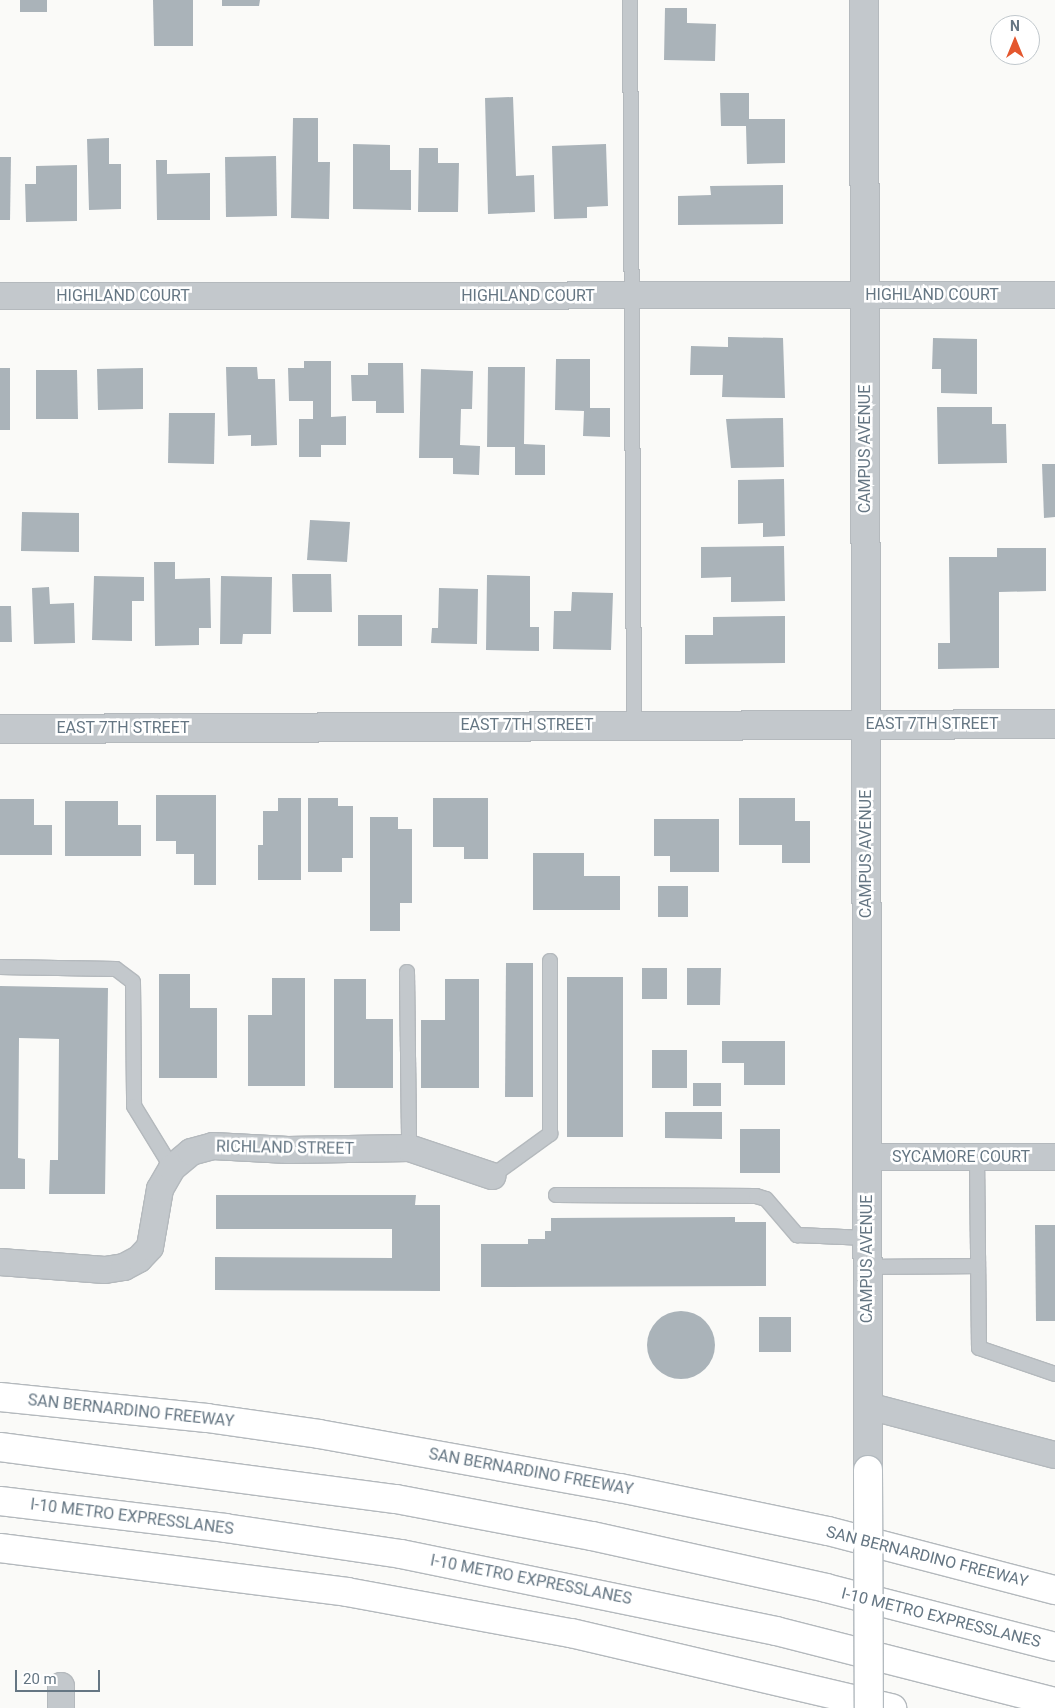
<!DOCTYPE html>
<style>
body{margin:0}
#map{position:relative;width:1055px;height:1708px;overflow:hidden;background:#fafaf8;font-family:Roboto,sans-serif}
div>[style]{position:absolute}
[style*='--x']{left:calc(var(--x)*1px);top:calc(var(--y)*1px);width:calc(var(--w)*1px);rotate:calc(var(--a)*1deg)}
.building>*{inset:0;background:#aab3b9}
.round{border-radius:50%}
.roads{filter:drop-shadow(1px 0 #b4b9bd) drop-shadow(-1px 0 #b4b9bd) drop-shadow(0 1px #b4b9bd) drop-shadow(0 -1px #b4b9bd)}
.service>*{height:14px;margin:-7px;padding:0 7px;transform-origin:7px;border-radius:7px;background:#c3c8cc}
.minor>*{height:26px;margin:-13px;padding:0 13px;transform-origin:13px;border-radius:13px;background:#c3c8cc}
.tertiary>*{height:28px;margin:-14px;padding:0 14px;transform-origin:14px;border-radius:14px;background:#c3c8cc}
.motorway>*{height:28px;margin:-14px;padding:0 14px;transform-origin:14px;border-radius:14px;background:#fff}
.bridges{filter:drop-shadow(1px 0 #b3babf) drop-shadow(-1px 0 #b3babf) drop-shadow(0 1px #b3babf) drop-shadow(0 -1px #b3babf)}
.secondary-bridge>*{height:28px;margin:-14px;padding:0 14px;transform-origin:14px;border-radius:14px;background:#fff}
span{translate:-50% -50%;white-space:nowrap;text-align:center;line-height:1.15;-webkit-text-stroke:5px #fff;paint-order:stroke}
.street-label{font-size:16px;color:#657683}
.north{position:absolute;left:990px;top:15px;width:50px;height:50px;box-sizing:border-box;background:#fff;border:1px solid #c1c8cd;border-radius:50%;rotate:0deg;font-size:14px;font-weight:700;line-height:20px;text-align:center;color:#657683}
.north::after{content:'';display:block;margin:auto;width:18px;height:22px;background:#e4572e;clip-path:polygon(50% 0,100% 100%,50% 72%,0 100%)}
.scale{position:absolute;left:15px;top:1670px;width:85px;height:22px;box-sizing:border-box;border:2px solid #657683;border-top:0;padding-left:6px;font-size:15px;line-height:18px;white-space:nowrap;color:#657683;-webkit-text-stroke:4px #fff;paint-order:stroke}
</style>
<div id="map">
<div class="building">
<i style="clip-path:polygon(20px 0,47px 0,47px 12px,20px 12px)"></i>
<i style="clip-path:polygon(153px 0,193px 0,193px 46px,154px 46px)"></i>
<i style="clip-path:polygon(222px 0,260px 0,259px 6px,222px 6px)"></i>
<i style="clip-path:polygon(665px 8px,687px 8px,687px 23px,716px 24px,715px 61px,664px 60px)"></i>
<i style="clip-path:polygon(720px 93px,749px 93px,749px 119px,785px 119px,785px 163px,747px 164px,746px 126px,721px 126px)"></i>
<i style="clip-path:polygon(513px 97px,516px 176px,534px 175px,535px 212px,488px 214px,485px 98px)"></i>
<i style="clip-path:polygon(293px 118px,318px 118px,318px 162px,330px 162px,329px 219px,291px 218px)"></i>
<i style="clip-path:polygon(109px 138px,109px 164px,121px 164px,121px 209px,89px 210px,87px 139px)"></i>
<i style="clip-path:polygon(353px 144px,390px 145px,390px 170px,411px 170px,411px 210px,353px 209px)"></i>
<i style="clip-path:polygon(606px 144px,608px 206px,587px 207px,587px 218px,554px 219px,552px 146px)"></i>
<i style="clip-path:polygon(419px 148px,438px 148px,438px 163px,459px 163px,458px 212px,418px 212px)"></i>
<i style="clip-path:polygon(276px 156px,277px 216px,226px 217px,225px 157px)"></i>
<i style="clip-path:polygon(0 157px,11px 157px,10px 220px,0 220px)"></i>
<i style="clip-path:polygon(156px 160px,167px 160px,167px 174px,210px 173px,210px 220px,157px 220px)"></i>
<i style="clip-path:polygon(77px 165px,77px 221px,26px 222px,25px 184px,36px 184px,36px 166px)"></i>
<i style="clip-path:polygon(783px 185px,783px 224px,678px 225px,678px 196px,711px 195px,710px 186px)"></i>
<i style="clip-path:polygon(728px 337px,783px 338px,785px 398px,722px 397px,723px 375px,690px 375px,691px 346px,728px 347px)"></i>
<i style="clip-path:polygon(933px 338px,977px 339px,977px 394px,941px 393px,941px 369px,932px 369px)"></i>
<i style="clip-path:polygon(556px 359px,590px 359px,590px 408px,610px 408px,610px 437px,583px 436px,584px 411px,555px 410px)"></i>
<i style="clip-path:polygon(304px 361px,331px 361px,331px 417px,346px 416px,346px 445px,321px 445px,321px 457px,299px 457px,299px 419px,313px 419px,313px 401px,289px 401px,288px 368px,304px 368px)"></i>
<i style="clip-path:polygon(368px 363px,403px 363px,404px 413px,376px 413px,376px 401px,352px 401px,351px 375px,368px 375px)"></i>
<i style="clip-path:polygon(226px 367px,257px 367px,258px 379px,275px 379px,277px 445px,251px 446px,251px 435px,228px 436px)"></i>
<i style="clip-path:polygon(488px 367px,525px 367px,524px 444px,545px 445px,545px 475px,515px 475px,515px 447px,487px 447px)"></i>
<i style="clip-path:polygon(0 368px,10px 368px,10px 430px,0 430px)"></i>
<i style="clip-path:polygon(143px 368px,143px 409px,98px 410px,97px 369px)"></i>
<i style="clip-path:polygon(421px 369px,473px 371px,472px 409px,461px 409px,460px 445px,480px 446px,479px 475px,453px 474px,453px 458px,419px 458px)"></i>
<i style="clip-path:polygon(36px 370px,77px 370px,78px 419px,36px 419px)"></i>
<i style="clip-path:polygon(937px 407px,992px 407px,992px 424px,1006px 424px,1007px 463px,938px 464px)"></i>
<i style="clip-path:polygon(169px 413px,215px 413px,214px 464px,168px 463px)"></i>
<i style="clip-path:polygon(783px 418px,784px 467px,731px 468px,726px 419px)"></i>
<i style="clip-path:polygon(1042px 464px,1055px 464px,1055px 517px,1044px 518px)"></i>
<i style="clip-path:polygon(784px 479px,785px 536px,763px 537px,763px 523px,738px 524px,738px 480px)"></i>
<i style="clip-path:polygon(22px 512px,79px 513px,79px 552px,21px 551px)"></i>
<i style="clip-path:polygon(310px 520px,350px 522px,347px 562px,307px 560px)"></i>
<i style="clip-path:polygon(784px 546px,785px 601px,731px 602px,731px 577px,701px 578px,701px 547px)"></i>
<i style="clip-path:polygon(997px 548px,1046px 548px,1046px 591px,999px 592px,999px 668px,938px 669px,938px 643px,950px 643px,949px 557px,997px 557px)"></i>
<i style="clip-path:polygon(154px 562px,175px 562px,175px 579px,210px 578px,211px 628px,199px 628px,199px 645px,155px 646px)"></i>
<i style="clip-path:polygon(292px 574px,331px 574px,332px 612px,293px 612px)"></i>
<i style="clip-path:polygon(487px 575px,530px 576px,530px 627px,539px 627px,539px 651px,486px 650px)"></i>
<i style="clip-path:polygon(94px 576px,144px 577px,144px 601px,132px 601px,132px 641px,92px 640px)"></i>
<i style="clip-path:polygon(221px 576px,272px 577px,271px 634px,243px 634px,242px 644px,220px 644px)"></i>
<i style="clip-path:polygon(49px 587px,50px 604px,74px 603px,75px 643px,34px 644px,32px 588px)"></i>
<i style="clip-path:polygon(439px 588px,478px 589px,477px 644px,431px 643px,432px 628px,438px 628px)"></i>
<i style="clip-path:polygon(572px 592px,613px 593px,611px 650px,553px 649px,554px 611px,571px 611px)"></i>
<i style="clip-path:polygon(0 606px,11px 606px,12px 642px,0 642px)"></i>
<i style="clip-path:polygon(358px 615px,402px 615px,402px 646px,358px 646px)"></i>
<i style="clip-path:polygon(785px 616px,785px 663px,685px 664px,685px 635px,713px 635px,713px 617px)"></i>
<i style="clip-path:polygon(156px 795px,216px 795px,216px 885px,194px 885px,194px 854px,176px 854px,176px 841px,156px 841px)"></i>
<i style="clip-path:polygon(278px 798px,301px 798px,301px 880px,258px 880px,258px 845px,263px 845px,263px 811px,278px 811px)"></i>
<i style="clip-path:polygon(308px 798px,338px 798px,338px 806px,353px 806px,353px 858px,342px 858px,342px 872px,308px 872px)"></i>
<i style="clip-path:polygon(433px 798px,488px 798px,488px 859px,464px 859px,464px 847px,433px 847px)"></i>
<i style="clip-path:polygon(739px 798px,795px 798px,795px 821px,810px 821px,810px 863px,782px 863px,782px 845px,739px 845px)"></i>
<i style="clip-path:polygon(0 799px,34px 799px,34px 825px,52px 825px,52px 855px,0 855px)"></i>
<i style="clip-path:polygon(65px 801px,118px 801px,118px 825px,141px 825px,141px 856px,65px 856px)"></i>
<i style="clip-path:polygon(370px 817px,398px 817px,398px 829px,412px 829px,412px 903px,400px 903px,400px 931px,370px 931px)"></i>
<i style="clip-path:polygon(654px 819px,719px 819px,719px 872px,670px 872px,670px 856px,654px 856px)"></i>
<i style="clip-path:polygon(533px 853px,584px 853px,584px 876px,620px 876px,620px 910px,533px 910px)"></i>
<i style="clip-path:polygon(658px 886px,688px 886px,688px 917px,658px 917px)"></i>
<i style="clip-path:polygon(506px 963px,533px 963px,533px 1097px,505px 1097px)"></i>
<i style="clip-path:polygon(642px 968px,667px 968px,667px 999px,642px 999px)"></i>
<i style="clip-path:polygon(687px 968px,721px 968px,720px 1005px,687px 1005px)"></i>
<i style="clip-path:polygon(159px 974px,190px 974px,190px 1008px,217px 1008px,217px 1078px,159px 1078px)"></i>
<i style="clip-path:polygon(567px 977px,623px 977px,623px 1137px,567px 1137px)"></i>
<i style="clip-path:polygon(272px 978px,305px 978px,305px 1086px,248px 1086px,248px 1015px,272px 1015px)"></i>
<i style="clip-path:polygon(334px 979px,366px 979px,366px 1019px,393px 1019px,393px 1088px,334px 1088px)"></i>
<i style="clip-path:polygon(445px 979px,479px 979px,479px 1088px,421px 1088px,421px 1020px,445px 1020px)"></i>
<i style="clip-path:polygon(0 986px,108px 988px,105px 1194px,49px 1194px,50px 1160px,58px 1160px,59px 1039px,19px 1038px,18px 1158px,25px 1159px,25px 1189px,0 1189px)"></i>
<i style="clip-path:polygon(722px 1041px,785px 1041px,785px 1085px,744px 1085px,744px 1063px,722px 1063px)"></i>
<i style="clip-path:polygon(652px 1050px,687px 1050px,687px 1088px,652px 1088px)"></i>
<i style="clip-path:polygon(693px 1083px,721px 1083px,721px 1106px,693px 1106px)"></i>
<i style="clip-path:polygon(665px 1112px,722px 1112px,722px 1139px,665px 1138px)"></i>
<i style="clip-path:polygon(740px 1129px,780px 1129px,780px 1173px,740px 1173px)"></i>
<i style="clip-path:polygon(216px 1195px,416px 1195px,415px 1205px,440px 1205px,440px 1291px,215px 1290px,215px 1257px,392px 1258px,392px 1229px,216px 1229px)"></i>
<i style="clip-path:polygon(735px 1217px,735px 1222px,766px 1222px,766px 1286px,481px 1287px,481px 1244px,528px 1244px,528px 1239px,545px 1239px,545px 1231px,551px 1231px,551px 1218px)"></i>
<i style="clip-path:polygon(1035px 1225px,1055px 1225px,1055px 1321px,1036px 1321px)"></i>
<i class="round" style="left:647px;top:1311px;width:68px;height:68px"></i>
<i style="clip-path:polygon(759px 1317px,791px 1317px,791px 1352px,759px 1352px)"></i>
</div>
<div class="roads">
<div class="service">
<i style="--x:630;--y:0;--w:724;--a:89.68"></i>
<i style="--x:0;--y:967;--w:116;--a:1"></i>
<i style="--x:116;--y:969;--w:21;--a:37"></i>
<i style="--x:133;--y:982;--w:124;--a:89.5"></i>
<i style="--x:134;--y:1106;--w:73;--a:58.5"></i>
<i style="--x:407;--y:972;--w:176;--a:89.3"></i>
<i style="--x:977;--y:1157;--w:191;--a:89.4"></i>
<i style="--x:979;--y:1348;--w:80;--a:18.9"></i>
<i style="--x:492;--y:1176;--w:72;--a:-35.9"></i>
<i style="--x:550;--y:1134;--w:173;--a:-90"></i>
<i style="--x:556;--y:1195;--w:200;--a:0.3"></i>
<i style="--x:756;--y:1196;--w:10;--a:17"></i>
<i style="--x:766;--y:1199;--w:48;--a:49.3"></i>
<i style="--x:797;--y:1235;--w:70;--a:2.5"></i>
<i style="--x:867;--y:1267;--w:111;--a:-0.5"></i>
</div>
<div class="minor">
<i style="--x:0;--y:296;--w:1055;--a:-0.05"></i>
<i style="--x:867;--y:1157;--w:188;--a:0"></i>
<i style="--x:0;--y:1262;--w:105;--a:4.4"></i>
<i style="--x:105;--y:1270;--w:19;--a:-9"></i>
<i style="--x:124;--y:1267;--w:17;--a:-28"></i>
<i style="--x:139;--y:1259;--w:16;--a:-47"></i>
<i style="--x:150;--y:1247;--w:59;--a:-80.2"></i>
<i style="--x:160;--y:1189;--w:24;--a:-60"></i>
<i style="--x:172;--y:1168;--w:25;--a:-40"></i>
<i style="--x:191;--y:1152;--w:23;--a:-15"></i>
<i style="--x:213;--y:1146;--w:75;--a:3.1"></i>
<i style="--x:288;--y:1150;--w:121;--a:-0.9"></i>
<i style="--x:409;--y:1148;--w:88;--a:18.6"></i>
<i style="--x:868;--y:1406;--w:193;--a:14.7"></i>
<i style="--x:61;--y:1686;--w:22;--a:90"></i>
</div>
<div class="tertiary">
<i style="--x:864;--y:0;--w:1470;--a:89.84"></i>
<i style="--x:0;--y:729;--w:1055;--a:-0.27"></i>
</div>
<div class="motorway">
<i style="--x:0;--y:1397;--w:208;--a:5.8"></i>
<i style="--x:207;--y:1418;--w:113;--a:8.1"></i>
<i style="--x:319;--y:1434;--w:306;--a:10.2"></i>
<i style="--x:620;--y:1488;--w:212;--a:11.7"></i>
<i style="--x:828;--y:1531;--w:235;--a:14.6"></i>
<i style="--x:0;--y:1447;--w:399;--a:7.5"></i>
<i style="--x:396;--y:1499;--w:199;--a:10.7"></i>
<i style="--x:592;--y:1536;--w:240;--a:12.5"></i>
<i style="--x:826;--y:1588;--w:236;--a:14.4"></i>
<i style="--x:0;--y:1501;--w:227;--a:6.8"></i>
<i style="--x:225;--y:1528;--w:178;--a:8.4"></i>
<i style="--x:401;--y:1554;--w:383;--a:11.6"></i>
<i style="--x:776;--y:1631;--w:288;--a:14.3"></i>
<i style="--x:0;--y:1548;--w:350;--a:7.2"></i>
<i style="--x:347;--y:1592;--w:228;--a:10.4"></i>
<i style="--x:571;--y:1633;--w:330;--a:13.2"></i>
</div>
</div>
<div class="bridges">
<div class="secondary-bridge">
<i style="--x:868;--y:1470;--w:238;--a:89.8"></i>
</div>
</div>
<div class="street-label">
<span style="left:932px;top:295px">HIGHLAND COURT</span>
<span style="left:123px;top:296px">HIGHLAND COURT</span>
<span style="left:528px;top:296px">HIGHLAND COURT</span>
<span style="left:865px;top:449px;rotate:-90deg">CAMPUS AVENUE</span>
<span style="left:932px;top:724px">EAST 7TH STREET</span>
<span style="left:527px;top:725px">EAST 7TH STREET</span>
<span style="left:123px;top:728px">EAST 7TH STREET</span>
<span style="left:866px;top:854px;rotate:-90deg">CAMPUS AVENUE</span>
<span style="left:285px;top:1148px;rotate:1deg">RICHLAND STREET</span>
<span style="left:961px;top:1157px">SYCAMORE COURT</span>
<span style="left:867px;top:1259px;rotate:-90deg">CAMPUS AVENUE</span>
<span style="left:131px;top:1411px;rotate:6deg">SAN BERNARDINO FREEWAY</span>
<span style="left:531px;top:1472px;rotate:10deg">SAN BERNARDINO FREEWAY</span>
<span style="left:132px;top:1517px;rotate:7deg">I-10 METRO EXPRESSLANES</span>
<span style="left:927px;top:1557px;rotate:14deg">SAN BERNARDINO FREEWAY</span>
<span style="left:531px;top:1580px;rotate:11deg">I-10 METRO EXPRESSLANES</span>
<span style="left:941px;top:1618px;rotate:14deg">I-10 METRO EXPRESSLANES</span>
</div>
<div class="north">N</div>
<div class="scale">20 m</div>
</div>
